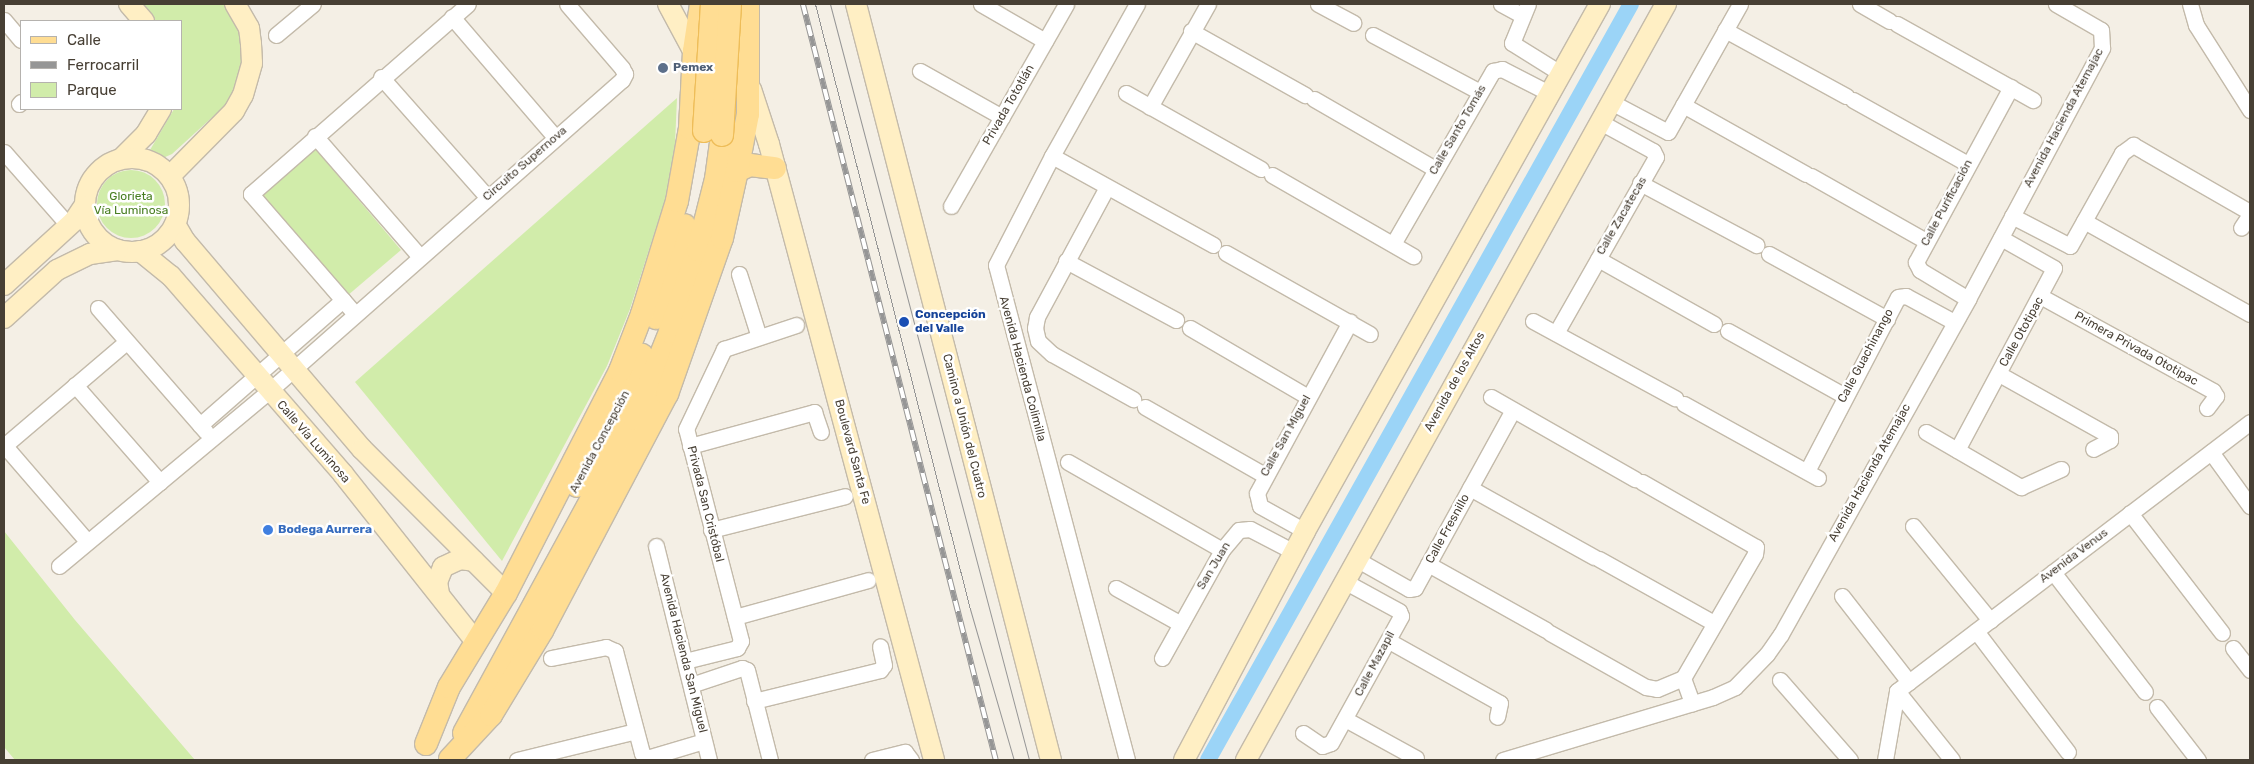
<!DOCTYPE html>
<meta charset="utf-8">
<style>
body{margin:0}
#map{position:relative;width:2254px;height:764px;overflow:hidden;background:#f4efe5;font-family:Rubik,sans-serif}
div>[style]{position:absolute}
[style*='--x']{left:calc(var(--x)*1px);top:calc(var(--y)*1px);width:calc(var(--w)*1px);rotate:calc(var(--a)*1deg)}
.green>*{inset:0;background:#d1ecaa}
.round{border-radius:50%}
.canal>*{height:16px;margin:-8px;padding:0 8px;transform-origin:8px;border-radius:8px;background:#9bd4f7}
.roads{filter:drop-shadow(1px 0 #c3baaa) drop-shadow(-1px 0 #c3baaa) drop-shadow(0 1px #c3baaa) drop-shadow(0 -1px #c3baaa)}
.street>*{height:15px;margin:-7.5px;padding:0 7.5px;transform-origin:7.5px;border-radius:7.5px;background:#fff}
.secondary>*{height:20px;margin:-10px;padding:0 10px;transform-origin:10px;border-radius:10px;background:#ffefc4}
.secondary>.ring{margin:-10px;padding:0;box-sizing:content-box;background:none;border:20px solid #ffefc4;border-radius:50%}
.primary>*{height:22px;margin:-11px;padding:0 11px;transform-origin:11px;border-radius:11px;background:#ffdd93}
.tram>*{height:1px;margin:-0.5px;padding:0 0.5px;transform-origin:0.5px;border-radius:0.5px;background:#969696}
.rail>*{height:5.5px;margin-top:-2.75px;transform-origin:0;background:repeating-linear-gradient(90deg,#fff 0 11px,#969696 0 22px);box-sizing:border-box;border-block:1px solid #969696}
.bridges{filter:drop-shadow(1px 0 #eebd59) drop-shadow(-1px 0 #eebd59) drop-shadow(0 1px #eebd59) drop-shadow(0 -1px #eebd59)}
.primary-bridge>*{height:22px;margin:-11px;padding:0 11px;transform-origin:11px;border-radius:11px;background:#ffdd93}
.dots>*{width:14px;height:14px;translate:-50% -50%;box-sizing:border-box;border:2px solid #fff;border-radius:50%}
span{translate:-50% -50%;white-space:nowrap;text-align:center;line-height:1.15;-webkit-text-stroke:5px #fff;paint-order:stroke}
.service-label{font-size:12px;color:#4e5e75;font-weight:700}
.left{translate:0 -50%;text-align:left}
.street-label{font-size:12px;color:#473f34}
.park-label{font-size:12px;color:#487e22}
.transit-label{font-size:12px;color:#164399;font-weight:700}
.shop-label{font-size:12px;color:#366cbe;font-weight:700}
.frame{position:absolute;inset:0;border:5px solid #473f34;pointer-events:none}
.legend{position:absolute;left:20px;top:20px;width:162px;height:90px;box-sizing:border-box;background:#fff;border:1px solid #b5b2ae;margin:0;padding:6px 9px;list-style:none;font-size:15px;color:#473f34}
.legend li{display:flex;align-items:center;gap:10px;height:25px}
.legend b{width:25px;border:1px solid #b5b2ae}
</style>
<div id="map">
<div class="green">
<i style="clip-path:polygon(142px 4px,228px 4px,241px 30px,244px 51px,241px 80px,230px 101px,172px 154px,163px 158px,155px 156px,150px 150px,174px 109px,181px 109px,181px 21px,156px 21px)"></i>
<i style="clip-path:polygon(677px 98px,675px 144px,665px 200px,630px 309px,607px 366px,502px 561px,355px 382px)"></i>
<i style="clip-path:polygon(313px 146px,401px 250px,347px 296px,259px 191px)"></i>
<i class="round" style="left:97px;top:170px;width:68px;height:68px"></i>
<i style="clip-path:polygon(4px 531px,75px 620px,195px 760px,15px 760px,4px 747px)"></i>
</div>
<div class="canal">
<i style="--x:1208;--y:760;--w:866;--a:-60.77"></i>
</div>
<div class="roads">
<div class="street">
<i style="--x:981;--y:4;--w:74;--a:30"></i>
<i style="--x:1318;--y:4;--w:40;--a:28"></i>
<i style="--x:1501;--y:4;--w:24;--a:28"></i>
<i style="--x:1528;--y:4;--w:42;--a:112.3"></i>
<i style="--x:1512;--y:43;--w:57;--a:32"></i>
<i style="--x:1860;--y:4;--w:34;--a:30"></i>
<i style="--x:2190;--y:4;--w:22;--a:74"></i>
<i style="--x:2196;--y:25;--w:101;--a:57.6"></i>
<i style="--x:452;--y:17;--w:158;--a:49.4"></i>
<i style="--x:4;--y:20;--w:26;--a:50"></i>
<i style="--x:1897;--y:24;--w:156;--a:29.2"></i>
<i style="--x:1725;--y:30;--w:138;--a:28.6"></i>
<i style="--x:1191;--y:31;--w:131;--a:29.3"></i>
<i style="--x:276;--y:35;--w:48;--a:-40"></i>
<i style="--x:1373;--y:35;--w:121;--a:28"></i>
<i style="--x:920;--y:71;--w:94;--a:29.3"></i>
<i style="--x:381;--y:77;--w:160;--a:48.5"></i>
<i style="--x:1126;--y:93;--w:155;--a:29.4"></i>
<i style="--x:1314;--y:99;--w:140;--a:30"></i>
<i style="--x:1853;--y:100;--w:132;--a:29.1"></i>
<i style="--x:1611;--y:102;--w:64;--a:27.8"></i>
<i style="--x:1668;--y:132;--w:147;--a:-60.6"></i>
<i style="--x:19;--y:104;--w:3;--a:-45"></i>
<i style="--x:1683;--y:105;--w:141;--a:29.3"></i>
<i style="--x:1150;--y:107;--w:118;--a:-60.6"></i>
<i style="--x:315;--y:136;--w:160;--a:49"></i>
<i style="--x:4;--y:152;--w:98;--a:48.7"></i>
<i style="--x:1052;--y:156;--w:184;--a:28.9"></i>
<i style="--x:1272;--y:175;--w:163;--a:29.9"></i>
<i style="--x:1811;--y:176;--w:132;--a:29.5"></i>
<i style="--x:1640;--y:183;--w:132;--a:28.1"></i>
<i style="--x:1107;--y:187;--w:148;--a:118.3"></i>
<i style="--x:1037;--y:317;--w:11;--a:100"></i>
<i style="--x:1035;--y:328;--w:13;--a:77"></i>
<i style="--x:1038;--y:341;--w:19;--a:43"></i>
<i style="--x:1052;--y:354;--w:93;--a:29.1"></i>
<i style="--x:951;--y:206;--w:232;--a:-60.3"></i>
<i style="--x:2012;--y:216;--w:65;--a:27.3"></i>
<i style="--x:2070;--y:246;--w:107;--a:-60.8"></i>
<i style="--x:2122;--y:153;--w:14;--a:-36"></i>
<i style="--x:2133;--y:145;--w:133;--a:29.9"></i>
<i style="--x:2248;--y:211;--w:5;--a:79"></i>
<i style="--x:2249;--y:216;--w:14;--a:124"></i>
<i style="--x:2084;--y:221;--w:190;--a:29.3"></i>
<i style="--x:1393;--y:244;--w:200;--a:-60"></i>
<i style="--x:1493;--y:71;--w:9;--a:-13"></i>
<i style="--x:1502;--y:69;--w:53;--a:27.1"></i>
<i style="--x:1226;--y:253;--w:165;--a:29.4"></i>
<i style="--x:1769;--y:254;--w:135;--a:28.8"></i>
<i style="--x:1598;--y:259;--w:133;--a:29.3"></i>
<i style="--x:1066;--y:261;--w:125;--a:28.2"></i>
<i style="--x:739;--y:274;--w:66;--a:72.4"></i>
<i style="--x:2042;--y:297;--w:195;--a:28.8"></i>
<i style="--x:2213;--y:391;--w:6;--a:59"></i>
<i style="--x:2216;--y:396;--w:15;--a:127"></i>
<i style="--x:1968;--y:299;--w:56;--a:-148.9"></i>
<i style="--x:1920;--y:270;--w:9;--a:-117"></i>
<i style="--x:1916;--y:262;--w:199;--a:-61.5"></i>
<i style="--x:98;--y:308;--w:164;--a:48.9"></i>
<i style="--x:355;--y:314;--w:159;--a:-130.9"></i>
<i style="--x:251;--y:194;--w:288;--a:-41.2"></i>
<i style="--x:1533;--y:321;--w:162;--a:28.5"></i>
<i style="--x:1190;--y:328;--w:137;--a:30.3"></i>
<i style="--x:1728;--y:331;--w:134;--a:29.1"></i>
<i style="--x:1556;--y:333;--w:202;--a:-60.4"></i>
<i style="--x:1656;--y:157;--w:7;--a:-117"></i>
<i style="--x:1653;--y:151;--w:60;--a:-151.3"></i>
<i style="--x:1999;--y:374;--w:127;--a:29.2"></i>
<i style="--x:2110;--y:436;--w:4;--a:90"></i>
<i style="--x:2110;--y:440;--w:19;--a:152"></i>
<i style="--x:75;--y:385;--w:129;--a:48.8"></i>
<i style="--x:1491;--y:397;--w:166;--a:29.7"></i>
<i style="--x:1684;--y:404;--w:153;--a:28.9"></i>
<i style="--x:1145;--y:407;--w:137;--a:29.7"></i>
<i style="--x:200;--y:425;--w:190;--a:-41.2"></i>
<i style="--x:1926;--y:432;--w:110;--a:30.1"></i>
<i style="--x:2021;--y:487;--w:44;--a:-24.2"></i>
<i style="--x:4;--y:445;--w:127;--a:49.2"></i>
<i style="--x:4;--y:446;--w:160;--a:-40.4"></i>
<i style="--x:690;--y:446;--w:129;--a:-15.3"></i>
<i style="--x:814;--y:412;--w:21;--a:71"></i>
<i style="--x:1957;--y:450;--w:206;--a:-61.9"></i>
<i style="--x:2054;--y:268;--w:61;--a:-150.5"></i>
<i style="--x:2211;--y:452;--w:67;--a:54.2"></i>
<i style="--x:1068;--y:462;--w:177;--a:29.7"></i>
<i style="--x:1807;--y:471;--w:196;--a:-62.4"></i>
<i style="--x:1898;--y:297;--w:8;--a:-7"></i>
<i style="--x:1906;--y:296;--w:55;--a:28.4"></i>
<i style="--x:1642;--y:482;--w:131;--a:29.7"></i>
<i style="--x:1756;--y:547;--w:7;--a:98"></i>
<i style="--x:1755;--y:554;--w:143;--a:120.1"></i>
<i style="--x:1683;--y:678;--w:27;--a:70"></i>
<i style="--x:1470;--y:488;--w:142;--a:29.1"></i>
<i style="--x:2130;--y:513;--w:151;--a:52.5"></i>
<i style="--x:1913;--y:526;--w:122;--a:50.7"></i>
<i style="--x:711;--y:530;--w:138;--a:-14.2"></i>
<i style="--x:1305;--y:531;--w:51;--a:-150.9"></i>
<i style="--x:1260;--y:506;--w:13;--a:-103"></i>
<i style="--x:1257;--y:493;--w:195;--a:-61.5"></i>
<i style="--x:656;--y:546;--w:220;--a:76.1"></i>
<i style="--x:1356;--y:559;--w:61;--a:29.5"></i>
<i style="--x:1409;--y:589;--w:6;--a:-9"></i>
<i style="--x:1415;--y:588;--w:203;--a:-61.2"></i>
<i style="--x:1599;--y:559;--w:132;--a:29.1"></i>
<i style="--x:1428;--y:564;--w:135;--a:29.2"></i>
<i style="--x:59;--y:566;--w:273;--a:-39.8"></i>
<i style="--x:269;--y:391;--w:470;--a:-41.4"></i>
<i style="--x:622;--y:80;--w:7;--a:-63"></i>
<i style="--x:625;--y:74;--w:7;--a:-117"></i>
<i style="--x:622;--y:68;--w:84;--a:-130.7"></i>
<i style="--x:2053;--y:572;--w:151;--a:52.5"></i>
<i style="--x:1116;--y:588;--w:74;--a:29"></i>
<i style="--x:1842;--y:596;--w:109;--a:52.1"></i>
<i style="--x:735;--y:617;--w:138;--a:-15.5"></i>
<i style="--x:1976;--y:631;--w:152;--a:52.8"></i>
<i style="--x:1550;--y:633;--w:110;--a:29.4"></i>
<i style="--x:1646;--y:687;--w:11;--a:10"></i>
<i style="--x:1657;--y:689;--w:28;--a:-23"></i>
<i style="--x:1389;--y:641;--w:127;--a:29.2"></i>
<i style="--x:1500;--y:703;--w:14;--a:102"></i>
<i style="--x:2233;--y:648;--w:28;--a:52"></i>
<i style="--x:551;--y:658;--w:56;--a:-11.3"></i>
<i style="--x:606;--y:647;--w:10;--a:24"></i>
<i style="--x:615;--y:651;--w:106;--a:75.2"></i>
<i style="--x:642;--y:753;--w:7;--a:45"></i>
<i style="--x:647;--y:758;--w:59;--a:-16.6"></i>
<i style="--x:1162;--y:658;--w:124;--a:-60.9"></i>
<i style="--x:1222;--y:550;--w:26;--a:-50"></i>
<i style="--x:1239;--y:530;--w:11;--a:-5"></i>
<i style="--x:1250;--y:529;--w:50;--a:27.6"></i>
<i style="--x:685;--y:661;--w:54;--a:-14"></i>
<i style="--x:737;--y:648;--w:8;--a:-60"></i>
<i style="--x:741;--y:641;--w:219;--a:-104.5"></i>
<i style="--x:686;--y:429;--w:89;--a:-64.6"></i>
<i style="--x:724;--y:349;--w:76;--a:-18.4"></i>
<i style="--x:1780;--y:680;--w:106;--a:48.8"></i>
<i style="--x:691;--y:685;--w:54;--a:-18.4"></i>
<i style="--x:742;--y:668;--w:5;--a:22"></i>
<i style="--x:747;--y:670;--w:93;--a:75.7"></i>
<i style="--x:1897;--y:691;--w:444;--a:-37.3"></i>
<i style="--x:1897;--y:691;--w:88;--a:51.4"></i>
<i style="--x:754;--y:701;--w:130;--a:-13.8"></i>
<i style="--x:880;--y:670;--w:6;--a:-51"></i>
<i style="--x:884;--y:665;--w:19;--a:-102"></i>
<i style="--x:2157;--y:707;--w:67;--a:52.3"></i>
<i style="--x:1345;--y:719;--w:81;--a:28.8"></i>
<i style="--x:1303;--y:733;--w:23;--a:34"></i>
<i style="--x:1322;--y:746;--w:9;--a:-18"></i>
<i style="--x:1331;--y:743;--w:145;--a:-61.1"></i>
<i style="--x:1401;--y:616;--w:5;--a:-112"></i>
<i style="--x:1399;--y:611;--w:63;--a:-151.4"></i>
<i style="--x:517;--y:760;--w:122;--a:-13.7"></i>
<i style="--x:872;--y:760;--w:34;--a:-14"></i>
<i style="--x:905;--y:752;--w:10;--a:53"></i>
<i style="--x:1127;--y:760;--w:512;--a:-104.82"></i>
<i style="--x:996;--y:265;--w:123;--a:-62.8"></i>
<i style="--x:1052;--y:156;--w:174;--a:-60.8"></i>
<i style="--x:1503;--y:760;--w:219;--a:-16.7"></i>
<i style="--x:1713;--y:697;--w:24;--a:-24"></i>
<i style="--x:1735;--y:687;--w:46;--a:-45.9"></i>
<i style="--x:1767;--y:654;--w:24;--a:-55"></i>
<i style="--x:1781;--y:634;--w:384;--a:-60.8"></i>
<i style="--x:1968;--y:299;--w:285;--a:-61.9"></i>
<i style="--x:2102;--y:48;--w:18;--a:-93"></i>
<i style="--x:2101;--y:30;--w:52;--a:-150"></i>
<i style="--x:1885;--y:760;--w:70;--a:-80.1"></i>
</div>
<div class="secondary">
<i style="--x:129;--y:4;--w:23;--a:49"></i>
<i style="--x:668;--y:4;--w:61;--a:61.8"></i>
<i style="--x:856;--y:4;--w:781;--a:75.54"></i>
<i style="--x:751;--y:89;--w:58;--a:71.9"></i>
<i style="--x:769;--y:144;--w:638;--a:75"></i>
<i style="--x:122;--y:158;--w:34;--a:-45"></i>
<i style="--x:146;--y:134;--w:29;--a:-59"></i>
<i class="ring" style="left:85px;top:158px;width:74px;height:74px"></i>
<i style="--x:170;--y:176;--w:91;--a:-45.4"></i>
<i style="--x:234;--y:111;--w:18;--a:-61"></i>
<i style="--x:243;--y:95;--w:33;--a:-74"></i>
<i style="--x:252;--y:63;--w:19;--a:-93"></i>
<i style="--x:251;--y:44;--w:16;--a:-97"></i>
<i style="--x:249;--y:28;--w:28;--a:-120"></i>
<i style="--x:175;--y:224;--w:20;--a:60"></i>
<i style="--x:185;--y:241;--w:273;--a:49.6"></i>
<i style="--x:362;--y:449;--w:204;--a:45"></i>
<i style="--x:140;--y:251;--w:40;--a:39"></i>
<i style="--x:171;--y:276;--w:262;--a:49"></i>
<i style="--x:343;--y:474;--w:214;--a:51.6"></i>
<i style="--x:4;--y:285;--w:95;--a:-42.4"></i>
<i style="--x:74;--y:221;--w:18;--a:-56"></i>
<i style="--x:4;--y:318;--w:72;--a:-42.2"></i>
<i style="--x:57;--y:270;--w:37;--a:-26"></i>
<i style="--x:90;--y:254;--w:28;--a:-8"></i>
<i style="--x:439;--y:594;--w:12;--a:-99"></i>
<i style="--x:437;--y:582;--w:16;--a:-68"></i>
<i style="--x:443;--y:567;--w:19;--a:-25"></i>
<i style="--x:460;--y:559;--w:14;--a:8"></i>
<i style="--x:1184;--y:760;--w:259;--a:-62.1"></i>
<i style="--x:1305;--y:531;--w:604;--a:-60.76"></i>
<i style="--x:1246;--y:760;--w:865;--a:-60.95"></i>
</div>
<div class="primary">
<i style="--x:737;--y:171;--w:14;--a:-25"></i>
<i style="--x:750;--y:165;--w:25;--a:7"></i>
<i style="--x:656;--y:318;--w:97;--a:-72.7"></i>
<i style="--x:577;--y:486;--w:85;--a:-61"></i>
<i style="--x:618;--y:412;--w:62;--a:-67.2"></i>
<i style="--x:464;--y:733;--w:358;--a:-61.4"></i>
<i style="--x:635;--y:419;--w:94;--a:-68.1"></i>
<i style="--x:670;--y:332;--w:87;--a:-71.1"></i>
<i style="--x:698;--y:250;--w:73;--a:-75.8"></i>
<i style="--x:716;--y:179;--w:44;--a:-82.2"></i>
<i style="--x:426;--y:744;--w:61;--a:-68"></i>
<i style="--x:449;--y:687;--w:110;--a:-58.8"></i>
<i style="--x:506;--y:593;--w:250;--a:-62.8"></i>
<i style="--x:620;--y:371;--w:61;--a:-68.9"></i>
<i style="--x:642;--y:314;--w:118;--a:-72.8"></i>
<i style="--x:677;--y:201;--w:74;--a:-79.9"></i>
<i style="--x:690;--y:128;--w:77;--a:-87"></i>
<i style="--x:694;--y:51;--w:48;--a:-81.5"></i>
<i style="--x:450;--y:759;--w:60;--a:-47"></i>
<i style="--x:491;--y:715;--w:100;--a:-58.8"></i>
<i style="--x:543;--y:629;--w:266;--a:-62.2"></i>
<i style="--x:667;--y:394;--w:165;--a:-70.6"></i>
<i style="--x:722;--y:238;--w:69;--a:-77.4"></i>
<i style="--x:737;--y:171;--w:58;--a:-79.1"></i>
<i style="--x:748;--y:114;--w:110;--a:-90"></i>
</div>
</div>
<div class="tram">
<i style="--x:815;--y:4;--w:625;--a:75.63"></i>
<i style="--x:970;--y:609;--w:157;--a:73.8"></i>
<i style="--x:830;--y:4;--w:782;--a:75.25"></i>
</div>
<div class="rail">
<i style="--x:803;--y:4;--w:780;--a:75.68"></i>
</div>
<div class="bridges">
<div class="primary-bridge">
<i style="--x:704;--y:131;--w:127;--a:-86.4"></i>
<i style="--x:722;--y:135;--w:131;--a:-86.5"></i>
</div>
</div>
<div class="dots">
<i style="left:663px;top:68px;background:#5c6f8a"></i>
<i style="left:904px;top:322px;background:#1a4fb4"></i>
<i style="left:268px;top:530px;background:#3f7fe0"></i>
</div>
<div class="service-label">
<span class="left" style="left:673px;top:68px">Pemex</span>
</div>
<div class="street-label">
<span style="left:1009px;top:105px;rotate:-60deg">Privada Tototlán</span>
<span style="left:2064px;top:118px;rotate:-62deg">Avenida Hacienda Atemajac</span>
<span style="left:1458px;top:130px;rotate:-60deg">Calle Santo Tomás</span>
<span style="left:525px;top:164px;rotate:-41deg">Circuito Supernova</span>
<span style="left:1947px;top:203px;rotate:-62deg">Calle Purificación</span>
<span style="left:1622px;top:216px;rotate:-60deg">Calle Zacatecas</span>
<span style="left:2022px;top:332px;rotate:-61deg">Calle Ototipac</span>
<span style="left:2136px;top:349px;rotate:29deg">Primera Privada Ototipac</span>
<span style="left:1866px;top:356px;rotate:-62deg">Calle Guachinango</span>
<span style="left:1022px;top:369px;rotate:75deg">Avenida Hacienda Colimilla</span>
<span style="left:1455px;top:382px;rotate:-61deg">Avenida de los Altos</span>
<span style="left:964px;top:426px;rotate:76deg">Camino a Unión del Cuatro</span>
<span style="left:1286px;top:436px;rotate:-61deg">Calle San Miguel</span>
<span style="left:313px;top:442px;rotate:49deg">Calle Vía Luminosa</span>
<span style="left:600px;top:442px;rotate:-62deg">Avenida Concepción</span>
<span style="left:852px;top:452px;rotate:75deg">Boulevard Santa Fe</span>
<span style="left:1870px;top:473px;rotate:-61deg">Avenida Hacienda Atemajac</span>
<span style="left:705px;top:504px;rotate:76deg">Privada San Cristóbal</span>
<span style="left:1448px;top:529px;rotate:-61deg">Calle Fresnillo</span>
<span style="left:2074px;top:556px;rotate:-37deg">Avenida Venus</span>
<span style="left:1214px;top:566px;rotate:-59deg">San Juan</span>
<span style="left:683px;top:653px;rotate:76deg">Avenida Hacienda San Miguel</span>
<span style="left:1375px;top:664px;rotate:-62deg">Calle Mazapil</span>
</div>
<div class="park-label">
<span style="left:131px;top:204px">Glorieta<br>Vía Luminosa</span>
</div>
<div class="transit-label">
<span class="left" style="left:915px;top:322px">Concepción<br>del Valle</span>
</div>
<div class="shop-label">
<span class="left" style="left:278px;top:530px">Bodega Aurrera</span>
</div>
<div class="frame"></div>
<ul class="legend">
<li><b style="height:6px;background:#ffdd93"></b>Calle</li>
<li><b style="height:6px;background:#969696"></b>Ferrocarril</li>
<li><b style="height:14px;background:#d1ecaa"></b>Parque</li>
</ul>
</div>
